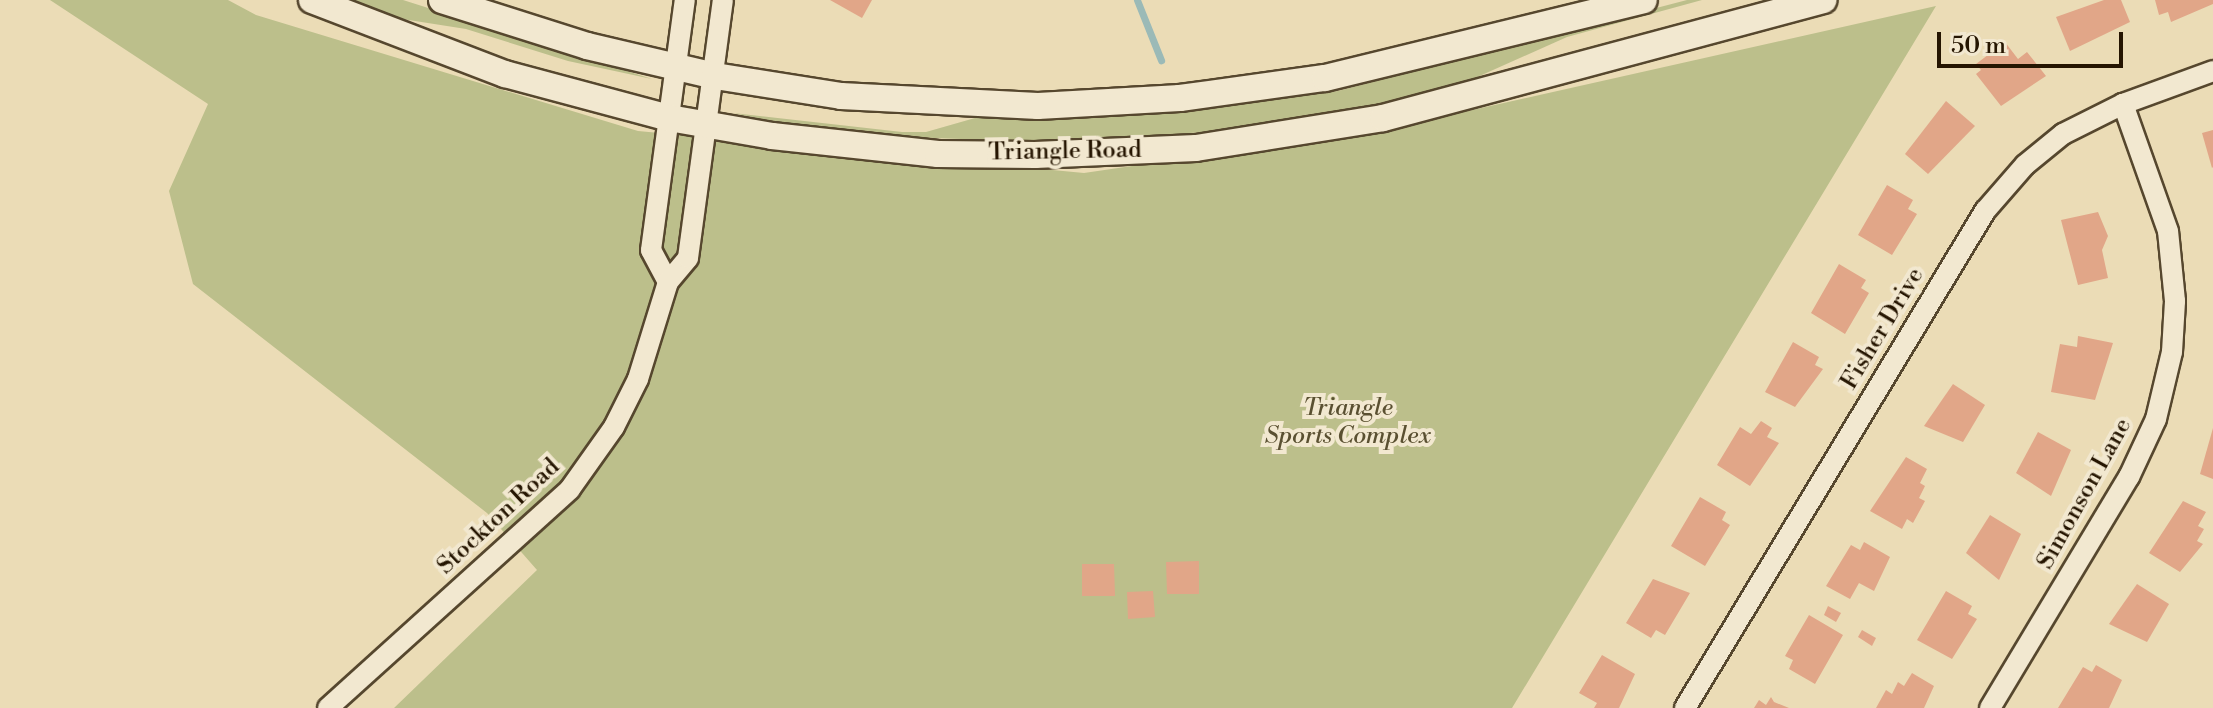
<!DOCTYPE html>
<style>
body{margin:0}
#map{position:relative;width:2213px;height:708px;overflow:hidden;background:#ebdcb6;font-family:"Libre Bodoni",serif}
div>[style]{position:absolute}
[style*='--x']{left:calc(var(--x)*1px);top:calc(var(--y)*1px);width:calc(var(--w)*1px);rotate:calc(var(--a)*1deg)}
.green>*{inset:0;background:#bcbf8b}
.stream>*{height:7px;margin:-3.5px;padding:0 3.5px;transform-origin:3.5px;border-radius:3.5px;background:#9bbab7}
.building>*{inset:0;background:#e1a688}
.roads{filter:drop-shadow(2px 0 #56472e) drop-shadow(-2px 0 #56472e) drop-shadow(0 2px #56472e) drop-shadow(0 -2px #56472e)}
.minor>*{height:20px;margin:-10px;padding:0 10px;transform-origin:10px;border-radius:10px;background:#f2e8d0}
.tertiary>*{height:26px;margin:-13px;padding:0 13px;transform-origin:13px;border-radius:13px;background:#f2e8d0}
span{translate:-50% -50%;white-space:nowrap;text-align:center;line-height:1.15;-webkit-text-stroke:8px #f2e8d0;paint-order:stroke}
.street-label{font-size:24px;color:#251501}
.park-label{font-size:24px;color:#5a5031;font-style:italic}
.scale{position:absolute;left:1937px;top:32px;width:186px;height:36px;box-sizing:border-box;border:4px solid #251501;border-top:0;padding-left:10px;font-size:24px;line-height:28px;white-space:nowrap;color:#251501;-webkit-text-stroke:6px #f2e8d0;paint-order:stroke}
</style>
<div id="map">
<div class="green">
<i style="clip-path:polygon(50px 0,228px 0,256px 15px,638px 131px,1084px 173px,1392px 128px,1936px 6px,1512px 708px,394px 708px,537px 570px,487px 513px,193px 284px,169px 191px,208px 104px)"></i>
<i style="clip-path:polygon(345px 0,403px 0,652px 79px,568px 61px,466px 29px,396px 18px)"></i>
<i style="clip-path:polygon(1687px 0,1702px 0,1567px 37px,1455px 87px,1338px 113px,1206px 132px,1050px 142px,933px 138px,801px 127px,733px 113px,902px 132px,926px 132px,975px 118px,1181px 113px,1338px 91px)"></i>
</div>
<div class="stream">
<i style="--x:1137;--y:0;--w:65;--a:68.2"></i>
</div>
<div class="building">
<i style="clip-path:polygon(830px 0,872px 0,862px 18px)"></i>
<i style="clip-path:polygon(2104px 0,2121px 0,2130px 22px,2070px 51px,2056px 17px)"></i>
<i style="clip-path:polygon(2155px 0,2213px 0,2213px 4px,2171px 22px,2168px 12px,2159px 15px)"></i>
<i style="clip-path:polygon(2005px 42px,2018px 59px,2027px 52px,2046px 76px,2001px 106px,1976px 74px,1981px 70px,1976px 64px)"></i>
<i style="clip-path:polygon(1946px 101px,1975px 126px,1928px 174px,1905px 154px)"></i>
<i style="clip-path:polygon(2213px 130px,2213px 167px,2212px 168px,2202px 133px)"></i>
<i style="clip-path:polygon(1887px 185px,1913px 200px,1908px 209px,1917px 214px,1892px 255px,1858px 235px)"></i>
<i style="clip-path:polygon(2098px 212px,2108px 236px,2102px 250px,2108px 278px,2078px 285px,2061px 220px)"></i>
<i style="clip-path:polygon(1839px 264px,1866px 280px,1861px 288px,1869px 293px,1845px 334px,1811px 313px)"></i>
<i style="clip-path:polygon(2078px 336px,2113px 343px,2095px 400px,2051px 392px,2060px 344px,2077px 347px)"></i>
<i style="clip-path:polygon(1793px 342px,1819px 357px,1815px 365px,1823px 369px,1795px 407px,1765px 392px)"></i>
<i style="clip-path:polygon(1953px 384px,1985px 405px,1963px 442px,1924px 426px)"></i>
<i style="clip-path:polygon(1761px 421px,1772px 428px,1767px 437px,1779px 443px,1750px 486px,1717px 465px,1740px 427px,1751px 434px)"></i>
<i style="clip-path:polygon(2213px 428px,2213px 479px,2200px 474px)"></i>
<i style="clip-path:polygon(2038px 432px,2071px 450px,2051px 496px,2016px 473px)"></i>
<i style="clip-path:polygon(1906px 457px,1927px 469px,1920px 483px,1925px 486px,1919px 498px,1925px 501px,1913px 523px,1907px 519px,1902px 529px,1870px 511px)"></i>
<i style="clip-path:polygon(1700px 497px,1726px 512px,1722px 520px,1730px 525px,1705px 566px,1671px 546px)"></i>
<i style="clip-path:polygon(2183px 501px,2206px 512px,2198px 526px,2204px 529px,2197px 541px,2203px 544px,2180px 572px,2149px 553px)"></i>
<i style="clip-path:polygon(1990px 515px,2021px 534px,1999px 580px,1966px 553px)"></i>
<i style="clip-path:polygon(1864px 542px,1890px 557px,1874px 591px,1859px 583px,1850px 599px,1826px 586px,1851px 545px,1860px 550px)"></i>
<i style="clip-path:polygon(1199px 561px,1199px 594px,1167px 594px,1166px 562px)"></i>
<i style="clip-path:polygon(1082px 564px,1114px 564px,1115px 596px,1082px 596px)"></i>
<i style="clip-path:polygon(1653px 579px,1690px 593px,1665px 635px,1656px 630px,1651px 638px,1626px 623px)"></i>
<i style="clip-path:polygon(2137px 584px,2169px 604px,2147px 642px,2109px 624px)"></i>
<i style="clip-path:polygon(1153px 591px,1155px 617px,1128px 619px,1127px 592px)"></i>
<i style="clip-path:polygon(1946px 591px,1972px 606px,1968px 614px,1977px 619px,1952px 659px,1917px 640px)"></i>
<i style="clip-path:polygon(1828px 606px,1841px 613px,1836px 622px,1824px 615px)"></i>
<i style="clip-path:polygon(1809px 615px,1843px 635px,1815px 684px,1789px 669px,1793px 660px,1785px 656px)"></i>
<i style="clip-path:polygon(1862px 630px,1876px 638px,1872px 646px,1858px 637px)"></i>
<i style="clip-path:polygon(1602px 655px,1635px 674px,1619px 708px,1594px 708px,1597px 703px,1579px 693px)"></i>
<i style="clip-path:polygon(2096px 665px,2122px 680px,2109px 708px,2058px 708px,2083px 667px,2092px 672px)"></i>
<i style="clip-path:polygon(1912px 673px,1934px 686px,1924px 708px,1876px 708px,1886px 690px,1892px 694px,1898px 682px,1904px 686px)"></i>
<i style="clip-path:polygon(1771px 697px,1774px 702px,1789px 708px,1754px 708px,1759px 700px,1766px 705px)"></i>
</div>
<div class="roads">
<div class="minor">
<i style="--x:668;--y:282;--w:36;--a:-118"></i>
<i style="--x:651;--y:250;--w:252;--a:-82.3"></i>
<i style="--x:328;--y:708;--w:326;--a:-42.1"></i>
<i style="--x:570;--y:489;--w:76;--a:-54.6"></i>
<i style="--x:614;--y:427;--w:54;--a:-63.4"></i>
<i style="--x:638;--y:379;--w:102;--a:-72.8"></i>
<i style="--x:668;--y:282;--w:31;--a:-50"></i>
<i style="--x:688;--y:258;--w:260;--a:-82.3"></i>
<i style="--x:1685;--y:708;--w:581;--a:-58.88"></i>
<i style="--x:1985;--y:211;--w:61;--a:-49"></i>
<i style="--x:2025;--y:165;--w:49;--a:-39.2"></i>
<i style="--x:2063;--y:134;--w:67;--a:-26.6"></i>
<i style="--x:2123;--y:104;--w:96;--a:-20.1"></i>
<i style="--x:1990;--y:708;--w:270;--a:-59"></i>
<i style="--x:2129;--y:477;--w:64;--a:-65"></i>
<i style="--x:2156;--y:419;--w:69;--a:-76.6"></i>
<i style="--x:2172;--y:352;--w:51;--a:-86.6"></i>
<i style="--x:2175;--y:301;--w:70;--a:-95.7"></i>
<i style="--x:2168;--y:231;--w:135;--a:-109.5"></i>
</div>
<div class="tertiary">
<i style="--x:312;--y:0;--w:207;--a:21"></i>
<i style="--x:505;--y:74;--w:170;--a:15"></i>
<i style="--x:669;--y:118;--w:105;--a:9.9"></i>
<i style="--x:772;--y:136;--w:167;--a:6.2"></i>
<i style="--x:938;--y:154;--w:97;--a:0.6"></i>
<i style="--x:1035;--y:155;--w:161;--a:-2.5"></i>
<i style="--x:1196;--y:148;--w:189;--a:-9.1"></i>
<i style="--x:1383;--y:118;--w:456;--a:-15"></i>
<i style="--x:442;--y:0;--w:152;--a:17.6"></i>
<i style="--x:587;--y:46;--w:131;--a:13.2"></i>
<i style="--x:715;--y:76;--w:128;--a:9"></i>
<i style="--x:841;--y:96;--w:197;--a:2.9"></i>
<i style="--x:1038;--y:106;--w:142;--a:-3.2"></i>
<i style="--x:1180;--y:98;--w:146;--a:-7.9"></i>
<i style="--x:1325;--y:78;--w:328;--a:-13.7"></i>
</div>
</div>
<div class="street-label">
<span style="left:1065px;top:152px;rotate:-1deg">Triangle Road</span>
<span style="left:1883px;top:329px;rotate:-59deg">Fisher Drive</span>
<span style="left:2085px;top:494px;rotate:-61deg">Simonson Lane</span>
<span style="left:499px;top:517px;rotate:-43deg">Stockton Road</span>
</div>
<div class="park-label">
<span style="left:1348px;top:423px">Triangle<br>Sports Complex</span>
</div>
<div class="scale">50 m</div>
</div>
